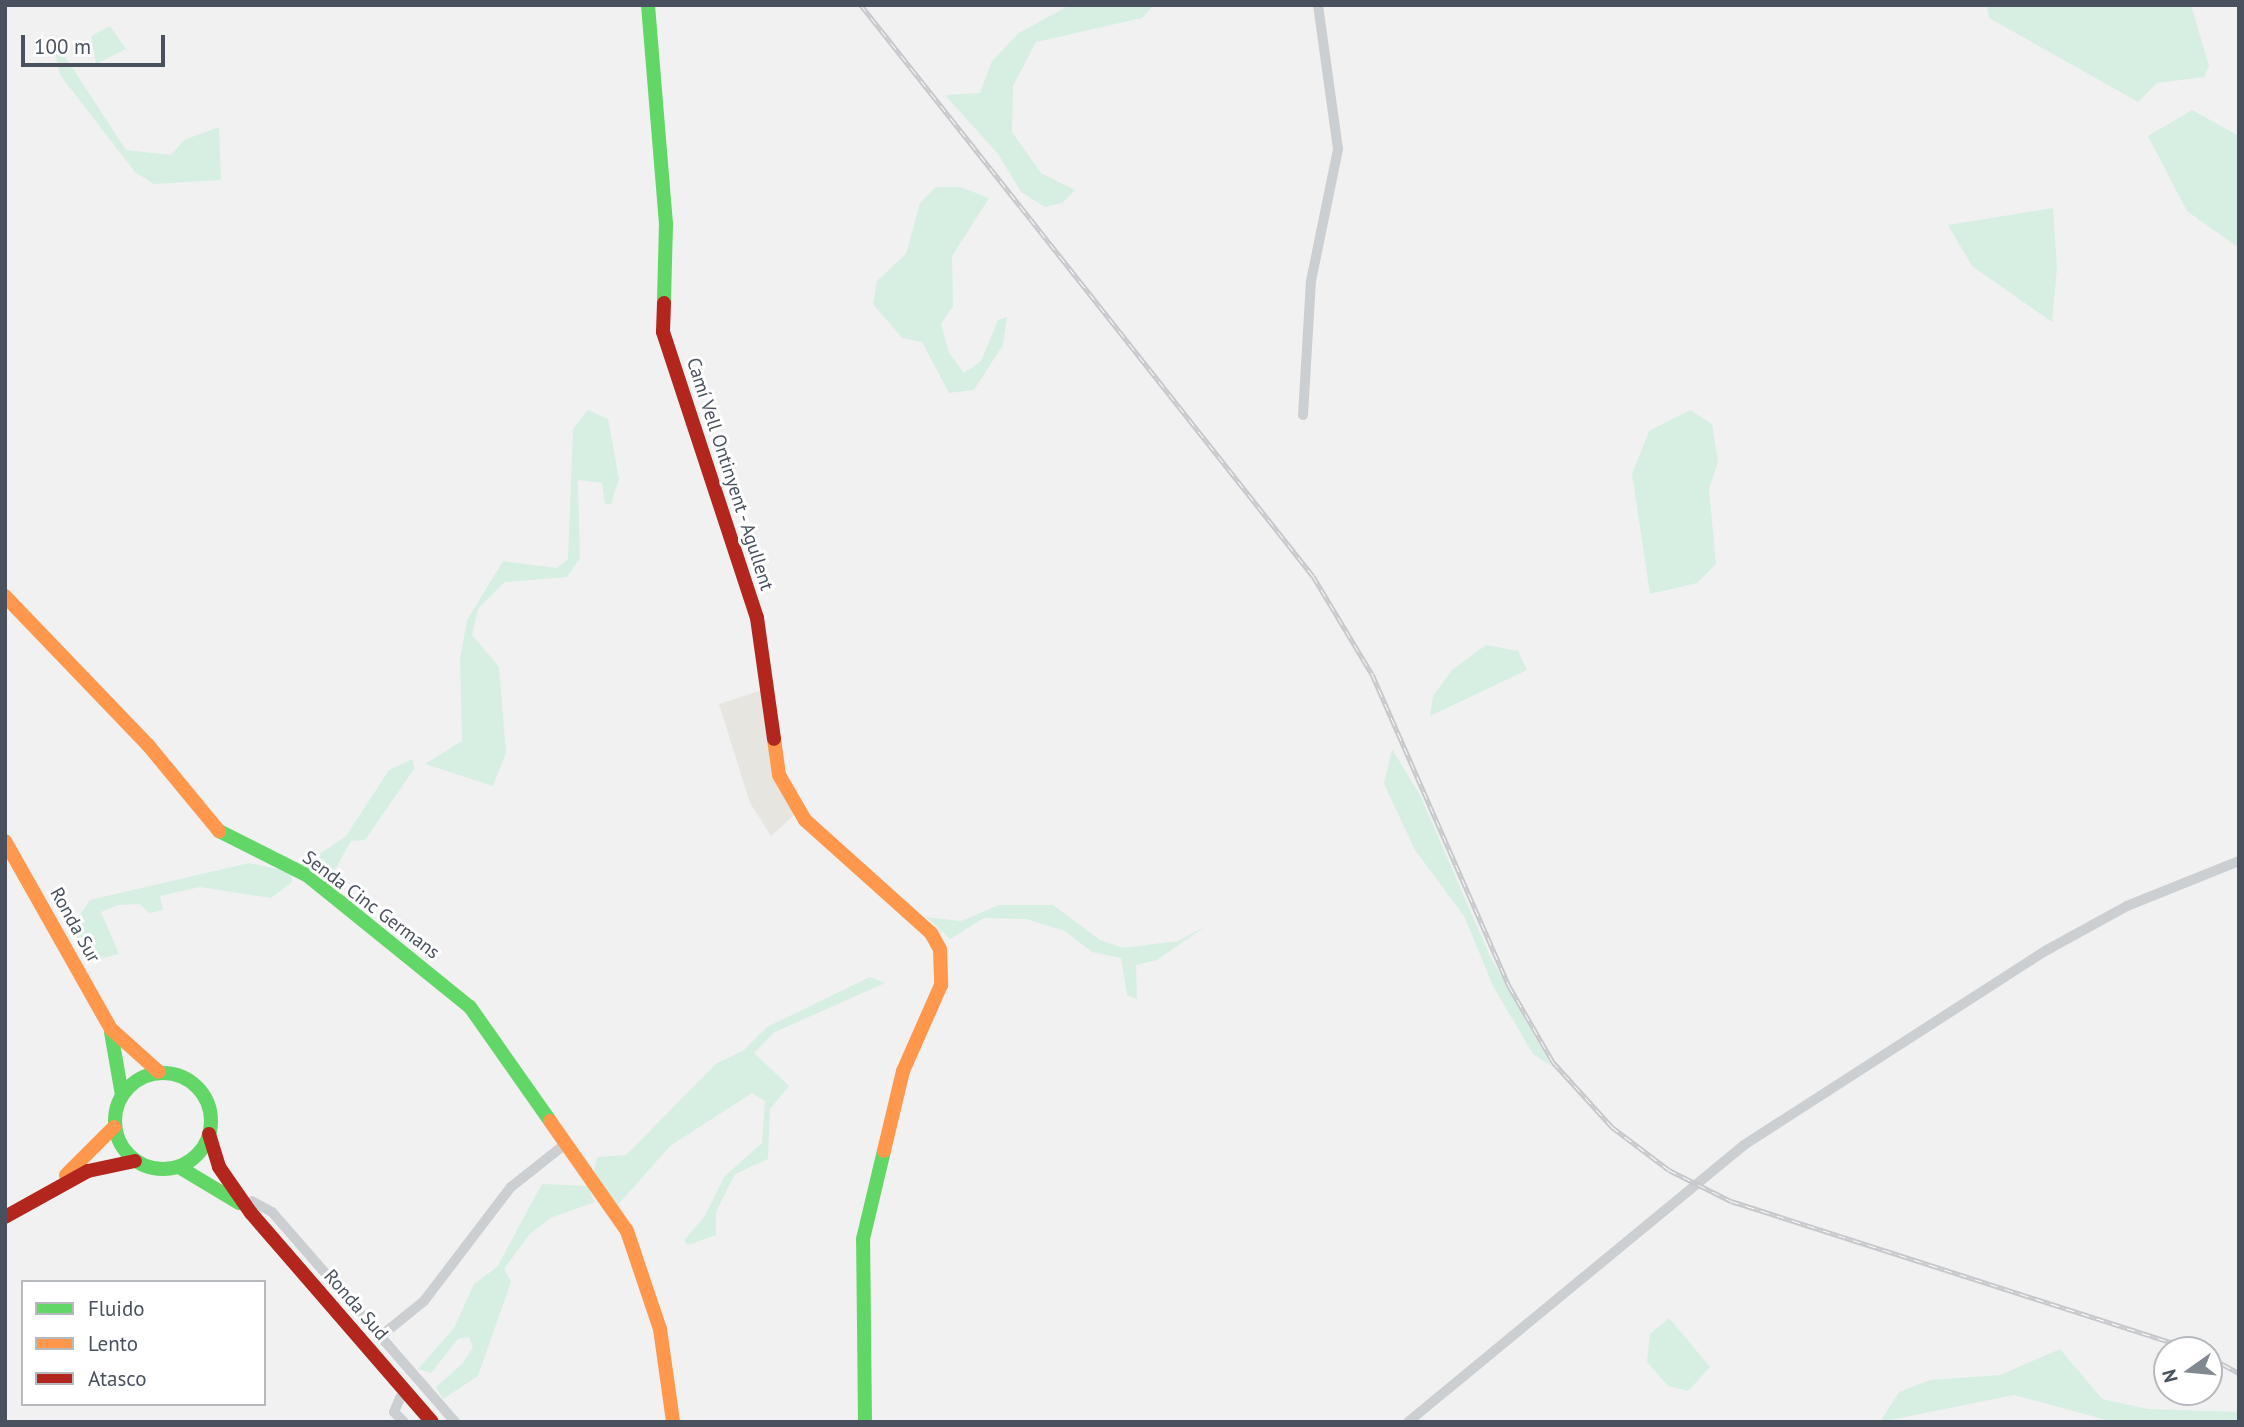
<!DOCTYPE html>
<meta charset="utf-8">
<style>
body{margin:0}
#map{position:relative;width:2244px;height:1427px;overflow:hidden;background:#f1f1f1;font-family:"PT Sans",sans-serif}
div>[style]{position:absolute}
[style*='--x']{left:calc(var(--x)*1px);top:calc(var(--y)*1px);width:calc(var(--w)*1px);rotate:calc(var(--a)*1deg)}
.commercial>*{inset:0;background:#e6e5df}
.green>*{inset:0;background:#d6efe2}
.street>*{height:10px;margin:-5px;padding:0 5px;transform-origin:5px;border-radius:5px;background:#cccfd2}
.fast>*{height:14px;margin:-7px;padding:0 7px;transform-origin:7px;border-radius:7px;background:#63d668}
.fast>.ring{margin:-7px;padding:0;box-sizing:content-box;background:none;border:14px solid #63d668;border-radius:50%}
.slow>*{height:14px;margin:-7px;padding:0 7px;transform-origin:7px;border-radius:7px;background:#ff974d}
.jam>*{height:14px;margin:-7px;padding:0 7px;transform-origin:7px;border-radius:7px;background:#b3261e}
.rail>*{height:5px;margin-top:-2.5px;transform-origin:0;background:repeating-linear-gradient(90deg,#fff 0 8px,#c6c8cb 0 16px);box-sizing:border-box;border-block:2px solid #c6c8cb}
span{translate:-50% -50%;white-space:nowrap;text-align:center;line-height:1.15;-webkit-text-stroke:6px #fff;paint-order:stroke}
.street-label{font-size:19px;color:#48515d}
.frame{position:absolute;inset:0;border:7px solid #48515d;pointer-events:none}
.legend{position:absolute;left:21px;top:1280px;width:245px;height:126px;box-sizing:border-box;background:#fff;border:2px solid #b6b9be;margin:0;padding:9px 12px;list-style:none;font-size:21px;color:#48515d}
.legend li{display:flex;align-items:center;gap:14px;height:35px}
.legend b{width:35px;border:2px solid #b6b9be}
.north{position:absolute;left:2153px;top:1336px;width:70px;height:70px;box-sizing:border-box;background:#fff;border:2px solid #b6b9be;border-radius:50%;rotate:255deg;font-size:19px;font-weight:700;line-height:28px;text-align:center;color:#48515d}
.north::after{content:'';display:block;margin:auto;width:24px;height:32px;background:#838991;clip-path:polygon(50% 0,100% 100%,50% 72%,0 100%)}
.scale{position:absolute;left:21px;top:35px;width:144px;height:32px;box-sizing:border-box;border:4px solid #48515d;border-top:0;padding-left:9px;font-size:21px;line-height:24px;white-space:nowrap;color:#48515d;-webkit-text-stroke:5px #fff;paint-order:stroke}
</style>
<div id="map">
<div class="commercial">
<i style="clip-path:polygon(762px 690px,795px 814px,771px 836px,750px 803px,719px 704px)"></i>
</div>
<div class="green">
<i style="clip-path:polygon(1070px 5px,1154px 5px,1142px 18px,1036px 42px,1013px 86px,1012px 132px,1041px 173px,1075px 190px,1062px 203px,1045px 207px,1021px 192px,998px 154px,945px 95px,980px 93px,992px 61px,1019px 33px)"></i>
<i style="clip-path:polygon(1987px 5px,2191px 5px,2209px 66px,2204px 77px,2157px 83px,2138px 102px,1989px 18px)"></i>
<i style="clip-path:polygon(110px 26px,126px 49px,96px 64px,91px 36px)"></i>
<i style="clip-path:polygon(55px 53px,66px 58px,126px 150px,171px 155px,184px 140px,219px 127px,221px 180px,154px 184px,135px 172px,60px 75px)"></i>
<i style="clip-path:polygon(2192px 110px,2239px 136px,2239px 248px,2187px 211px,2148px 136px)"></i>
<i style="clip-path:polygon(936px 187px,960px 187px,989px 198px,952px 256px,953px 306px,941px 324px,949px 353px,964px 373px,981px 361px,998px 320px,1007px 317px,1003px 345px,974px 390px,949px 393px,922px 342px,902px 338px,873px 304px,877px 281px,906px 254px,920px 203px)"></i>
<i style="clip-path:polygon(2053px 208px,2057px 268px,2052px 322px,1972px 266px,1948px 225px)"></i>
<i style="clip-path:polygon(588px 410px,608px 419px,619px 479px,611px 504px,605px 504px,602px 483px,578px 480px,580px 558px,567px 577px,505px 582px,478px 609px,472px 635px,499px 667px,506px 753px,493px 786px,425px 764px,462px 741px,460px 659px,467px 620px,503px 561px,557px 568px,568px 559px,573px 429px)"></i>
<i style="clip-path:polygon(1690px 410px,1712px 424px,1718px 462px,1709px 489px,1716px 564px,1697px 583px,1650px 594px,1632px 474px,1649px 431px)"></i>
<i style="clip-path:polygon(1486px 645px,1518px 651px,1527px 670px,1430px 716px,1433px 696px,1452px 670px)"></i>
<i style="clip-path:polygon(1392px 749px,1420px 795px,1490px 956px,1551px 1066px,1533px 1054px,1493px 986px,1464px 916px,1415px 850px,1384px 784px)"></i>
<i style="clip-path:polygon(413px 759px,414px 769px,365px 840px,351px 841px,327px 884px,302px 866px,346px 836px,389px 770px)"></i>
<i style="clip-path:polygon(249px 863px,291px 872px,292px 882px,271px 898px,200px 887px,160px 896px,163px 910px,150px 913px,139px 904px,118px 905px,101px 912px,119px 954px,87px 962px,72px 927px,90px 900px)"></i>
<i style="clip-path:polygon(999px 905px,1053px 905px,1100px 940px,1123px 948px,1178px 941px,1206px 926px,1157px 960px,1136px 965px,1137px 999px,1127px 995px,1121px 958px,1092px 952px,1065px 931px,1026px 919px,984px 918px,950px 939px,926px 917px,961px 921px)"></i>
<i style="clip-path:polygon(870px 977px,885px 983px,775px 1032px,754px 1053px,789px 1086px,770px 1109px,768px 1159px,735px 1174px,716px 1212px,716px 1235px,688px 1245px,684px 1240px,705px 1216px,724px 1177px,762px 1143px,765px 1101px,752px 1093px,670px 1146px,616px 1207px,592px 1180px,597px 1157px,626px 1155px,717px 1063px,743px 1051px,767px 1027px)"></i>
<i style="clip-path:polygon(542px 1184px,588px 1186px,595px 1202px,550px 1218px,529px 1235px,504px 1269px,511px 1282px,478px 1376px,443px 1399px,436px 1387px,463px 1363px,473px 1347px,469px 1337px,458px 1339px,431px 1373px,418px 1369px,454px 1328px,474px 1284px,497px 1267px)"></i>
<i style="clip-path:polygon(1669px 1318px,1710px 1367px,1688px 1391px,1668px 1386px,1647px 1362px,1650px 1334px)"></i>
<i style="clip-path:polygon(2060px 1349px,2102px 1399px,2148px 1409px,2236px 1412px,2239px 1406px,2239px 1422px,2114px 1422px,2014px 1395px,1880px 1422px,1899px 1392px,1930px 1380px,2000px 1375px)"></i>
</div>
<div class="street">
<i style="--x:1303;--y:415;--w:134;--a:-86.6"></i>
<i style="--x:1311;--y:281;--w:135;--a:-78.4"></i>
<i style="--x:1338;--y:149;--w:145;--a:-97.9"></i>
<i style="--x:252;--y:1201;--w:23;--a:29"></i>
<i style="--x:272;--y:1212;--w:279;--a:48.9"></i>
<i style="--x:382;--y:1335;--w:54;--a:-39"></i>
<i style="--x:424;--y:1301;--w:143;--a:-52.7"></i>
<i style="--x:511;--y:1187;--w:68;--a:-38.4"></i>
<i style="--x:400;--y:1398;--w:15;--a:113"></i>
<i style="--x:394;--y:1412;--w:14;--a:45"></i>
<i style="--x:1408;--y:1422;--w:435;--a:-39.5"></i>
<i style="--x:1744;--y:1145;--w:360;--a:-32.8"></i>
<i style="--x:2047;--y:950;--w:91;--a:-28.8"></i>
<i style="--x:2127;--y:906;--w:121;--a:-21.9"></i>
</div>
<div class="fast">
<i style="--x:648;--y:5;--w:220;--a:85.3"></i>
<i style="--x:666;--y:224;--w:79;--a:91.5"></i>
<i style="--x:219;--y:831;--w:100;--a:26.8"></i>
<i style="--x:308;--y:876;--w:208;--a:39"></i>
<i style="--x:470;--y:1007;--w:139;--a:54.9"></i>
<i style="--x:111;--y:1032;--w:64;--a:80.1"></i>
<i class="ring" style="left:115px;top:1073px;width:82px;height:82px"></i>
<i style="--x:179;--y:1167;--w:70;--a:31"></i>
<i style="--x:865;--y:1422;--w:183;--a:-90.6"></i>
<i style="--x:863;--y:1239;--w:90;--a:-76.6"></i>
</div>
<div class="slow">
<i style="--x:5;--y:596;--w:207;--a:46.2"></i>
<i style="--x:148;--y:745;--w:112;--a:50.5"></i>
<i style="--x:774;--y:739;--w:36;--a:82"></i>
<i style="--x:779;--y:775;--w:52;--a:60"></i>
<i style="--x:805;--y:820;--w:169;--a:41.9"></i>
<i style="--x:931;--y:933;--w:18;--a:61"></i>
<i style="--x:940;--y:949;--w:36;--a:88"></i>
<i style="--x:941;--y:985;--w:94;--a:113.8"></i>
<i style="--x:903;--y:1071;--w:82;--a:103.4"></i>
<i style="--x:5;--y:841;--w:216;--a:60.6"></i>
<i style="--x:111;--y:1029;--w:64;--a:41.9"></i>
<i style="--x:550;--y:1121;--w:134;--a:55"></i>
<i style="--x:627;--y:1231;--w:103;--a:71.4"></i>
<i style="--x:660;--y:1329;--w:94;--a:82"></i>
<i style="--x:66;--y:1175;--w:68;--a:-45"></i>
</div>
<div class="jam">
<i style="--x:664;--y:303;--w:29;--a:92"></i>
<i style="--x:663;--y:332;--w:301;--a:71.8"></i>
<i style="--x:757;--y:618;--w:122;--a:82"></i>
<i style="--x:209;--y:1134;--w:34;--a:73"></i>
<i style="--x:219;--y:1167;--w:56;--a:55.2"></i>
<i style="--x:251;--y:1213;--w:276;--a:49.1"></i>
<i style="--x:5;--y:1217;--w:95;--a:-29"></i>
<i style="--x:88;--y:1171;--w:48;--a:-12"></i>
</div>
<div class="rail">
<i style="--x:861;--y:5;--w:728;--a:51.64"></i>
<i style="--x:1313;--y:576;--w:114;--a:59"></i>
<i style="--x:1372;--y:674;--w:341;--a:66.3"></i>
<i style="--x:1509;--y:986;--w:88;--a:59.9"></i>
<i style="--x:1553;--y:1062;--w:88;--a:47.8"></i>
<i style="--x:1612;--y:1127;--w:71;--a:37"></i>
<i style="--x:1669;--y:1170;--w:69;--a:26.6"></i>
<i style="--x:1731;--y:1201;--w:488;--a:17.8"></i>
<i style="--x:2209;--y:1357;--w:34;--a:28"></i>
</div>
<div class="street-label">
<span style="left:730px;top:474px;rotate:72deg">Camí Vell Ontinyent - Agullent</span>
<span style="left:371px;top:905px;rotate:37deg">Senda Cinc Germans</span>
<span style="left:75px;top:925px;rotate:61deg">Ronda Sur</span>
<span style="left:356px;top:1305px;rotate:49deg">Ronda Sud</span>
</div>
<div class="frame"></div>
<ul class="legend">
<li><b style="height:9px;background:#63d668"></b>Fluido</li>
<li><b style="height:9px;background:#ff974d"></b>Lento</li>
<li><b style="height:9px;background:#b3261e"></b>Atasco</li>
</ul>
<div class="north">N</div>
<div class="scale">100 m</div>
</div>
